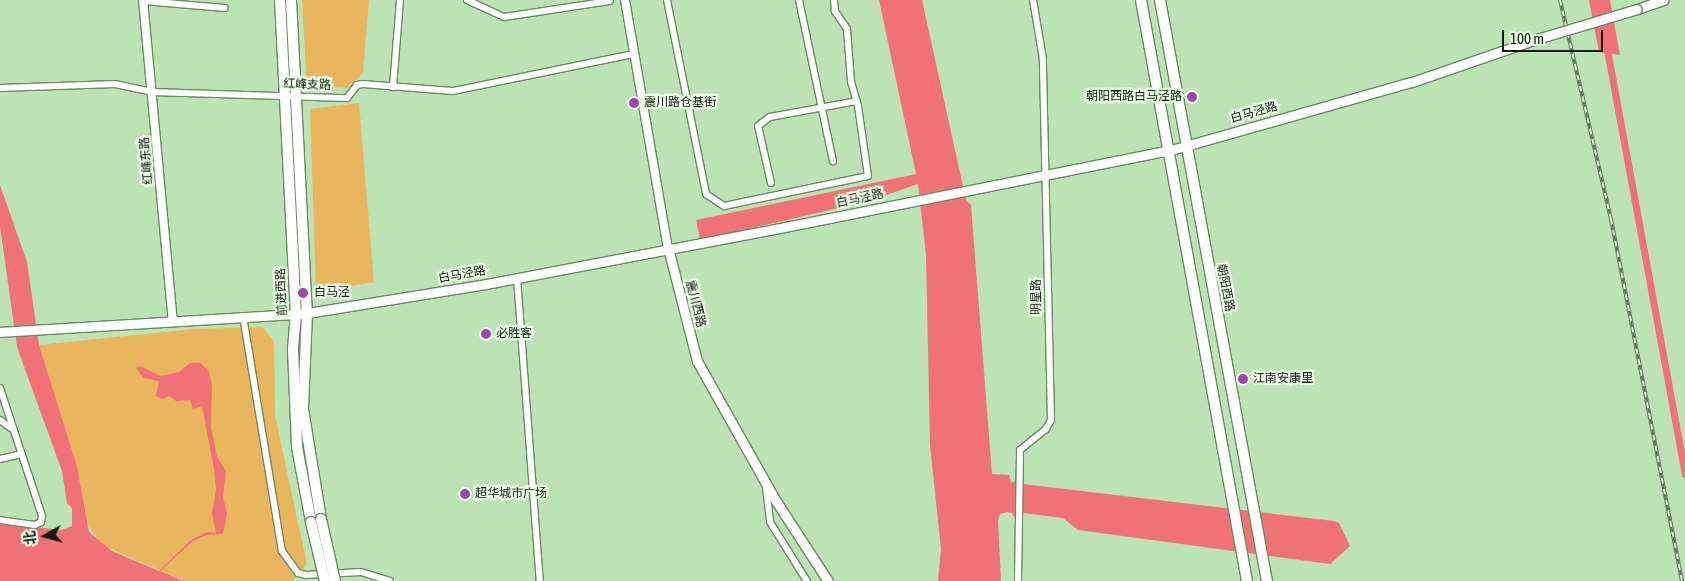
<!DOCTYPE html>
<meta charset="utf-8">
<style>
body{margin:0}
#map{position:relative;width:1685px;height:581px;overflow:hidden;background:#bce3b3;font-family:"Asap Condensed","Noto Sans SC",sans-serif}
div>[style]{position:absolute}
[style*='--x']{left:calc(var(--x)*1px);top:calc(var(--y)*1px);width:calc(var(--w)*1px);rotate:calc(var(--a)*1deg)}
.green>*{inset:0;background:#e9b65e}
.water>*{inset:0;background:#f17276}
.canal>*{height:7px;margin:-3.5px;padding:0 3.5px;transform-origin:3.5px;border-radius:3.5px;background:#f17276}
.roads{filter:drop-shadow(1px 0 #688b60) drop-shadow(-1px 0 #688b60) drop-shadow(0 1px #688b60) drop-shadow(0 -1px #688b60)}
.minor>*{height:6px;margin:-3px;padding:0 3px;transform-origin:3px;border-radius:3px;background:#fff}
.tertiary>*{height:8px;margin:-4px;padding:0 4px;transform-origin:4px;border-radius:4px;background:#fff}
.secondary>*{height:9px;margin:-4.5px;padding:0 4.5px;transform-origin:4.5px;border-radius:4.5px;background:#fff}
.primary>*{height:10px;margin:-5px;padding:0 5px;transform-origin:5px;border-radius:5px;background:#fff}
.rail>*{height:4px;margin-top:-2px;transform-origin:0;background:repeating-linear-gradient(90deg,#eafde5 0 5.5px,#5d7657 0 11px);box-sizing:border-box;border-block:1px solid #5d7657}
.bridges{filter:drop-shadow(1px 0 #688b60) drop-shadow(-1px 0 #688b60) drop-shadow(0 1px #688b60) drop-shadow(0 -1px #688b60)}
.secondary-bridge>*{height:9px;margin:-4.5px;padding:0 4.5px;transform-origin:4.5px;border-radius:4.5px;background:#fff}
.primary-bridge>*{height:10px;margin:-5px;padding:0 5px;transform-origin:5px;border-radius:5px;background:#fff}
.dots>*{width:14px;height:14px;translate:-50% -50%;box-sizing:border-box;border:2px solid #eafde5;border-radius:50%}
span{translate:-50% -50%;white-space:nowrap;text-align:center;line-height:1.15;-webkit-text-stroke:4.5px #eafde5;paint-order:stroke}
.street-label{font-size:12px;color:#0e1c0b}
.poi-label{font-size:12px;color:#0e1c0b}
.right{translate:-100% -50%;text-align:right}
.left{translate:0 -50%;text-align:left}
.north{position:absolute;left:20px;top:511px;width:50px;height:50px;-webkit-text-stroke:4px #eafde5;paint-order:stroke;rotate:263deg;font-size:14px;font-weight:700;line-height:20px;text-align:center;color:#0e1c0b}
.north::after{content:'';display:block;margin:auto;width:18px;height:22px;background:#0e1c0b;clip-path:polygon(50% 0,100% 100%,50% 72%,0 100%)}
.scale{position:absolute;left:1502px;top:30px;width:101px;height:22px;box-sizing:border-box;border:2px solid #0e1c0b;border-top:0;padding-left:6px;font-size:15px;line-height:18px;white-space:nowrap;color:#0e1c0b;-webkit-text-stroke:4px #eafde5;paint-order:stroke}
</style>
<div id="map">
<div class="green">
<i style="clip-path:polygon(302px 0,369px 0,363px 73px,348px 88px,307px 86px)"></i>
<i style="clip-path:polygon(359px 103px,374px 282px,316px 292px,310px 109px)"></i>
<i style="clip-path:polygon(262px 327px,274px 341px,275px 416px,307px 564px,292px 581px,184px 581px,102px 545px,88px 525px,77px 466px,39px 345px,194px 329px)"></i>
</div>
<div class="water">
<i style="clip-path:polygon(879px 0,922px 0,966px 200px,971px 205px,992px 474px,1009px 475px,1011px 483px,1015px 481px,1015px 519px,1012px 513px,1007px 512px,1000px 514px,998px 520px,1001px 581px,938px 581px,941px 549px,930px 445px,926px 255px,918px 184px,869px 201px,700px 240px,696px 220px,916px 174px)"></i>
<i style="clip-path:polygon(1589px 0,1610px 0,1620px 55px,1599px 52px)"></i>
<i style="clip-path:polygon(0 185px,27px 262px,39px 345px,77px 466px,89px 532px,112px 551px,159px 571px,191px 540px,207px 532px,216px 533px,212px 513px,216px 490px,214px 469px,202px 406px,193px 409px,190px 400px,176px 401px,169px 396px,162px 399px,156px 396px,159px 381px,144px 378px,136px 368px,140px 366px,161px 376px,179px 372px,190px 363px,201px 363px,209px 372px,212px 385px,211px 428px,217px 457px,226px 471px,223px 497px,227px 514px,223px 534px,206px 535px,193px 541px,160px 571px,183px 581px,0 581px,0 523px,61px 530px,72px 526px,72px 508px,67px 503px,62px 471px,17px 347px,0 226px)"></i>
<i style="clip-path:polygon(1023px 484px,1334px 521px,1339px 523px,1350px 546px,1330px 564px,1078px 530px,1063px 518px,1023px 513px)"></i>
</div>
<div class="canal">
<i style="--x:1606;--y:44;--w:437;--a:79.6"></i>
</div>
<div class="roads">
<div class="minor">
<i style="--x:467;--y:0;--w:41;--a:24.7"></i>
<i style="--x:504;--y:17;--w:107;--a:-8.6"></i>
<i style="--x:667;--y:0;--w:198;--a:78.6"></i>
<i style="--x:706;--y:194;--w:22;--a:34"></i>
<i style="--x:724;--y:206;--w:147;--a:-11.8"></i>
<i style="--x:868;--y:176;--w:71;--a:-98.1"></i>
<i style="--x:858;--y:106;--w:25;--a:-106"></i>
<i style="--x:851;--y:82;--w:53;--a:-94.3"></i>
<i style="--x:847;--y:29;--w:22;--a:-124"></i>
<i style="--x:835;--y:11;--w:11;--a:-95"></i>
<i style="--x:799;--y:0;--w:165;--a:78.1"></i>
<i style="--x:143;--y:1;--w:82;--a:4.9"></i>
<i style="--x:393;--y:87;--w:87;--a:-85.4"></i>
<i style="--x:0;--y:88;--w:115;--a:-2"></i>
<i style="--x:115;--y:84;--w:38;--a:12"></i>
<i style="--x:152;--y:92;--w:195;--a:1.8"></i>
<i style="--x:347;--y:98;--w:16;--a:-52"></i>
<i style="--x:357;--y:85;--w:6;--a:-9"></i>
<i style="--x:363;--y:84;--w:90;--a:4.4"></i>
<i style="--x:453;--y:91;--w:185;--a:-11.6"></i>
<i style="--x:771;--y:183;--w:58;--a:-102.8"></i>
<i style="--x:758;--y:126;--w:15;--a:-37"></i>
<i style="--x:770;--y:117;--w:88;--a:-10.4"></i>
<i style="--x:517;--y:278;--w:304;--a:85.7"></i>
<i style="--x:243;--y:316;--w:238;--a:80.6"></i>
<i style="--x:282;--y:551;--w:27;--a:54"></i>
<i style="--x:298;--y:573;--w:8;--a:14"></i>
<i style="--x:306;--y:575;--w:55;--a:-3.1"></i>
<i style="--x:361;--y:572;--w:30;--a:17"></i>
<i style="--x:0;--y:388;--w:135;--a:71.8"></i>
<i style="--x:42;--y:516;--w:6;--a:99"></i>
<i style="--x:41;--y:522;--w:7;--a:153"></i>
<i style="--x:35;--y:525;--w:35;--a:-172"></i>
<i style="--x:0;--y:420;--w:14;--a:36"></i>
<i style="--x:0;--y:459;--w:22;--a:-13"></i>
<i style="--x:766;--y:488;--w:34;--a:83"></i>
<i style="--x:770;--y:522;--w:70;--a:57.9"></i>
<i style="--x:1018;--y:581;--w:131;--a:-89.1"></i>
<i style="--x:1020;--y:450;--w:33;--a:-39"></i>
<i style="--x:1046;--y:429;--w:10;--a:-61"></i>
<i style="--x:1051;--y:420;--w:361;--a:-91.3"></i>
<i style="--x:1043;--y:59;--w:60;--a:-99.6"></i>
</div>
<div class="tertiary">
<i style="--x:143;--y:0;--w:322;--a:84.7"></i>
<i style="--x:625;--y:0;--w:252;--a:80.2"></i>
</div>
<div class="secondary">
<i style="--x:1637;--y:9;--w:28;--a:-19"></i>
<i style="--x:668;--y:248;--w:117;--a:75.6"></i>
<i style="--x:697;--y:361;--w:161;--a:60.6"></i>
<i style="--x:776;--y:501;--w:95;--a:57"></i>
<i style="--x:0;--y:332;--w:308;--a:-3.5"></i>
<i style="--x:307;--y:313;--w:181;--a:-9.2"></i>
<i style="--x:486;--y:284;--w:294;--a:-10.8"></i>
<i style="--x:775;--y:229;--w:404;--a:-11.3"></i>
<i style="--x:1171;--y:150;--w:250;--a:-15.8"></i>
<i style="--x:1412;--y:82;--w:132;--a:-19"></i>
</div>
<div class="primary">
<i style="--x:280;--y:0;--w:314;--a:87.1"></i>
<i style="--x:296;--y:314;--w:36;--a:95"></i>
<i style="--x:293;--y:350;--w:97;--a:87.6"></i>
<i style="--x:297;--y:447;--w:76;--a:79.4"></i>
<i style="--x:291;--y:0;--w:313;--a:87.1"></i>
<i style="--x:307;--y:313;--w:96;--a:92.4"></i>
<i style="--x:303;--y:409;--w:111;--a:80.7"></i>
<i style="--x:1141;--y:0;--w:591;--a:79.66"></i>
<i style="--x:1160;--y:0;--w:591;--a:79.57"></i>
</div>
</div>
<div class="rail">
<i style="--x:1560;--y:0;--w:225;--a:76.9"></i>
<i style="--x:1611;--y:219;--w:369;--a:78.9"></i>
</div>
<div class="bridges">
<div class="secondary-bridge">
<i style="--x:1537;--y:39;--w:104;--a:-16.7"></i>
</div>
<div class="primary-bridge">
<i style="--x:321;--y:519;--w:64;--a:77.3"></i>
<i style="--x:311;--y:522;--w:61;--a:76.7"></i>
</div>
</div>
<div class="dots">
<i style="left:1192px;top:97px;background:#9e46b2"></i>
<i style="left:634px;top:103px;background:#9e46b2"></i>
<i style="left:303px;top:293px;background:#9e46b2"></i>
<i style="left:486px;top:334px;background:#9e46b2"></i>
<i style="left:1243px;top:379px;background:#9e46b2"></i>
<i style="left:465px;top:494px;background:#9e46b2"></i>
</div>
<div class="street-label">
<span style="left:307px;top:85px;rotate:2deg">红峰支路</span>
<span style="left:1254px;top:113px;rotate:-16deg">白马泾路</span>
<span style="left:147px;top:161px;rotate:-95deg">红峰东路</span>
<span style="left:860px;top:199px;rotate:-12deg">白马泾路</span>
<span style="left:462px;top:275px;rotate:-10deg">白马泾路</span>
<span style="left:1225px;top:288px;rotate:79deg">朝阳西路</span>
<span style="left:282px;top:292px;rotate:-92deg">前进西路</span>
<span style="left:1037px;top:297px;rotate:-91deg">明星路</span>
<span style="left:695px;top:304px;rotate:76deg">震川西路</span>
</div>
<div class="poi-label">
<span class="right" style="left:1182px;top:97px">朝阳西路白马泾路</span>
<span class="left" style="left:644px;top:103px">震川路仓基街</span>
<span class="left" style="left:314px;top:293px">白马泾</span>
<span class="left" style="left:496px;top:334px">必胜客</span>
<span class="left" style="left:1253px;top:379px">江南安康里</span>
<span class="left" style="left:475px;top:494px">超华城市广场</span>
</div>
<div class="north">北</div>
<div class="scale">100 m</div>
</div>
